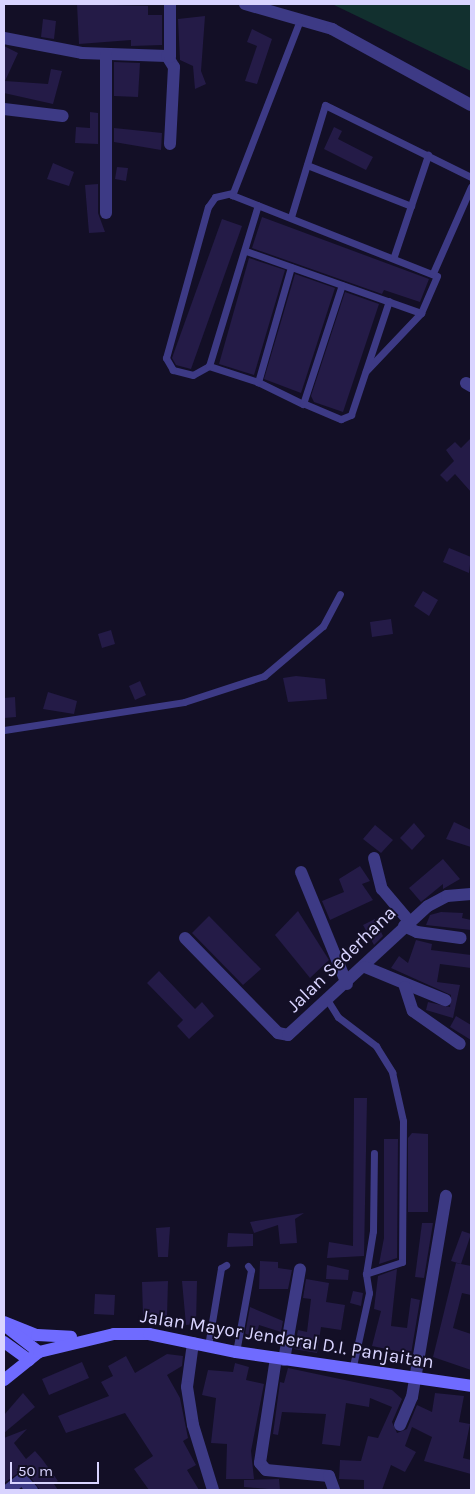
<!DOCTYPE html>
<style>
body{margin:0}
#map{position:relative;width:475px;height:1494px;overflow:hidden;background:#130f26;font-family:Karla,sans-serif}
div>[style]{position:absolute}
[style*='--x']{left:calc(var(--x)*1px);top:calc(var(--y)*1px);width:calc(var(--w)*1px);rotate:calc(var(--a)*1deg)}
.green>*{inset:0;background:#12302f}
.building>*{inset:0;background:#241b47}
.service>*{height:7px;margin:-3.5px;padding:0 3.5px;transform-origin:3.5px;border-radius:3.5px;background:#3d3a85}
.minor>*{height:12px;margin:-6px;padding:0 6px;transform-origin:6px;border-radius:6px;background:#3d3a85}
.secondary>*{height:12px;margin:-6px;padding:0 6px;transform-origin:6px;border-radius:6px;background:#6f6bff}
span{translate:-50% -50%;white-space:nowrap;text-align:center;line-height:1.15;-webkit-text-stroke:4px #130f26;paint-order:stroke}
.street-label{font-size:19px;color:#d9d4ff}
.frame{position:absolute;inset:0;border:5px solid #d9d4ff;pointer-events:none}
.scale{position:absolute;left:10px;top:1462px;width:89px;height:22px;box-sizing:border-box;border:2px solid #d9d4ff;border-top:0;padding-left:6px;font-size:15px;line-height:18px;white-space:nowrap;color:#d9d4ff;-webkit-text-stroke:4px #130f26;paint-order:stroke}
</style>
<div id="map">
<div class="green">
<i style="clip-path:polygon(332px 4px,471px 4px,471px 71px)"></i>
</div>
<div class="building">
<i style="clip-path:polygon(77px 4px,148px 6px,148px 15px,162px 15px,162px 45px,131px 46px,131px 40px,79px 44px)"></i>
<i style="clip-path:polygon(205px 16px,201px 71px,206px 84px,195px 89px,193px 66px,180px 60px,178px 19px)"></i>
<i style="clip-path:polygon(43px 19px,56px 21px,54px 39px,41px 37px)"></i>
<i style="clip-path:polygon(252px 29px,272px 39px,257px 84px,245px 81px,257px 46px,247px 42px)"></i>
<i style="clip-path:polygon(4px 46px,18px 53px,5px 81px,48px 84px,51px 69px,62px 71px,53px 104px,4px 93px)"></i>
<i style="clip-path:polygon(114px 62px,140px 63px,138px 97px,114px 96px)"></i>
<i style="clip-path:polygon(90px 112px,98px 113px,98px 144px,75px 143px,76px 127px,90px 128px)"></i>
<i style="clip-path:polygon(334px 127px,342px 131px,338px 139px,373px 157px,366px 170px,324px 149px)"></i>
<i style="clip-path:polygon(114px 128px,162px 133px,161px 150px,114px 142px)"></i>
<i style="clip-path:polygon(53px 163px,74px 172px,69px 186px,47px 179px)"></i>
<i style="clip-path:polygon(117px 167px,128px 168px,126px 181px,115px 179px)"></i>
<i style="clip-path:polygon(98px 184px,98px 213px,105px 232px,89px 233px,85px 185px)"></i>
<i style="clip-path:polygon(262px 217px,429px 279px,420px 302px,384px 290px,382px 294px,252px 248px)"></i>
<i style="clip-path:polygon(222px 219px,242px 226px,191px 369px,176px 365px,172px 358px)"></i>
<i style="clip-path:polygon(249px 258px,285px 270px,254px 375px,219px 364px)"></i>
<i style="clip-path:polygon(295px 274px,335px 288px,301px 393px,264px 379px)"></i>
<i style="clip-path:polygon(345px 292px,379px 304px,343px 412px,314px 402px,311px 396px)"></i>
<i style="clip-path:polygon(471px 438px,471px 492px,455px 474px,447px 482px,440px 475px,454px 461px,446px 450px,455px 442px,461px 448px)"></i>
<i style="clip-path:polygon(449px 548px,471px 557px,469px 573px,443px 562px)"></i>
<i style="clip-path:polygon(423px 591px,438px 600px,429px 616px,414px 606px)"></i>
<i style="clip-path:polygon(391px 619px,393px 634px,372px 637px,370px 622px)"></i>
<i style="clip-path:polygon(111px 630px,115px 644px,102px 648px,98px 634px)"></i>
<i style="clip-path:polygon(296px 676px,325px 679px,327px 699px,288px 702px,283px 678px)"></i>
<i style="clip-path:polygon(140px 681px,146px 695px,135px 700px,129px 686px)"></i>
<i style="clip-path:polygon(48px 692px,77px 701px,74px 714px,43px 709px)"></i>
<i style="clip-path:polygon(15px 697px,16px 717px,4px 718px,4px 698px)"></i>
<i style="clip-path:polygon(454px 822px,471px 830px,471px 847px,446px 839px)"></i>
<i style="clip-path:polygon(414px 823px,425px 836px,412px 850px,400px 838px)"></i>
<i style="clip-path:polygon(375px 825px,393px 840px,381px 853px,363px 839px)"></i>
<i style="clip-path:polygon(443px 859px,460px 879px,443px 889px,443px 884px,421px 902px,409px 888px)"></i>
<i style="clip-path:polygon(360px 866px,370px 881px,362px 884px,373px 900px,330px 920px,322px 901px,344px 892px,339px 879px)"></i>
<i style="clip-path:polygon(298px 911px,329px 960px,310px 978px,275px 935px)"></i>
<i style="clip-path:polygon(441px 912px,463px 913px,462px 918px,471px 920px,471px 930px,426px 925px,430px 915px)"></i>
<i style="clip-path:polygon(209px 916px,261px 969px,243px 985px,192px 933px)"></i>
<i style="clip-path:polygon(375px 919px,383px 936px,374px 945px,363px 925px)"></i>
<i style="clip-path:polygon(416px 940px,432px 944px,431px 950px,471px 955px,471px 968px,440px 964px,437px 982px,460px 985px,453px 1018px,426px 1010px,428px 1002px,450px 1007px,451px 995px,391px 968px,399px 956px,408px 963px)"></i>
<i style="clip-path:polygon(159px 971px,195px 1009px,202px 1002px,214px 1016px,189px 1039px,177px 1026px,183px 1020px,147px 983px)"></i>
<i style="clip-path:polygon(456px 1016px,471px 1025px,471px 1040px,450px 1027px)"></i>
<i style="clip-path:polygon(354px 1098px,367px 1098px,364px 1256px,327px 1258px,329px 1242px,353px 1246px)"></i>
<i style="clip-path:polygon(412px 1133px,428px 1134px,428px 1212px,408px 1212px,408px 1138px)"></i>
<i style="clip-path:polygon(384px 1139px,398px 1139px,397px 1258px,379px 1264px,384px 1238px)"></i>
<i style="clip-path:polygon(304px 1213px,295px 1219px,297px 1243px,280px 1244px,278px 1225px,254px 1233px,250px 1222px)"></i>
<i style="clip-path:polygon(422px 1223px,433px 1223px,424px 1278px,415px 1277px)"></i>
<i style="clip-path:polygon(170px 1227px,168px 1257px,158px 1257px,156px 1228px)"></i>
<i style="clip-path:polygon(462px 1231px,471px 1234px,461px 1264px,451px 1261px)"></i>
<i style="clip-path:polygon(228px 1233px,253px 1234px,253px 1246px,227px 1247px)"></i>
<i style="clip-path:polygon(260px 1261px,278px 1262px,278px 1268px,292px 1270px,288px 1289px,259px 1289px)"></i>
<i style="clip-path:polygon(456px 1263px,471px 1266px,471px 1295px,462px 1293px,453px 1328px,471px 1334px,471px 1370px,433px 1357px)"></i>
<i style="clip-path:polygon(327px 1265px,349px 1270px,348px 1280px,326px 1279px)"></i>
<i style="clip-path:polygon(397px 1269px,391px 1326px,407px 1328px,411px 1298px,420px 1300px,411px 1354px,372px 1346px,381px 1311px,374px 1309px,378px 1276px)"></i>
<i style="clip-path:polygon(306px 1279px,329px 1283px,326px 1302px,345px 1305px,341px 1330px,321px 1327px,317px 1353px,294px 1349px,298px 1330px,307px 1332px,311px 1299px,303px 1298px)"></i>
<i style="clip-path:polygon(168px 1281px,167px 1316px,143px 1315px,142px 1282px)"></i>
<i style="clip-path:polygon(182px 1281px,197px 1281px,196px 1324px,186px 1325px)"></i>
<i style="clip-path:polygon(353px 1291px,363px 1293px,361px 1306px,350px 1303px)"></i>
<i style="clip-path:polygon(95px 1294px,115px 1295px,114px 1315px,94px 1314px)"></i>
<i style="clip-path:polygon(250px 1307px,283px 1321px,281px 1332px,259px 1325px,256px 1336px,245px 1334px)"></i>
<i style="clip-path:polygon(167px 1354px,183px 1356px,182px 1366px,167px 1375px,180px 1398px,188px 1438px,183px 1441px,196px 1465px,187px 1470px,199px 1490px,149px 1490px,134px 1469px,153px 1456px,125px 1413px,66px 1433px,58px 1416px,109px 1396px,101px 1382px,113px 1376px,108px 1366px,126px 1356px,135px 1373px)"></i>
<i style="clip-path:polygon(82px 1362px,89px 1378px,49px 1395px,42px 1379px)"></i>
<i style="clip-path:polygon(235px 1363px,249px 1367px,246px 1380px,264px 1384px,251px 1451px,254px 1479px,226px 1479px,227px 1444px,211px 1443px,216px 1398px,202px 1395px,208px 1370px,233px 1372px)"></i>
<i style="clip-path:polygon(288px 1368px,392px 1390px,402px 1399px,392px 1422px,397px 1433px,407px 1429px,417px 1405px,432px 1412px,435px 1393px,464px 1396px,459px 1422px,470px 1424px,463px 1458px,471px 1460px,471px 1474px,424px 1461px,432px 1437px,412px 1427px,405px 1446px,416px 1452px,405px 1472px,391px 1465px,382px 1490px,364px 1490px,364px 1480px,339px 1479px,340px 1460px,361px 1461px,368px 1436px,378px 1438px,392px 1407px,370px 1398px,369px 1407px,346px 1403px,340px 1446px,322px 1444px,326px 1414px,282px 1412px,278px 1435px,273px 1434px,280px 1382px,284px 1383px)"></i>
<i style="clip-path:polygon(23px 1393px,35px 1407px,4px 1433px,4px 1415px)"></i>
<i style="clip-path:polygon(27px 1429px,14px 1443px,26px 1459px,35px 1451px,42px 1459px,58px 1481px,54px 1484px,58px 1490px,40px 1490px,24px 1469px,4px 1483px,4px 1438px)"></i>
<i style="clip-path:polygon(279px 1479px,280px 1490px,244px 1487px,244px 1480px)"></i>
</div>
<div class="service">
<i style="--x:300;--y:20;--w:188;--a:111.2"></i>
<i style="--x:232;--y:195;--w:220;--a:21.6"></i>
<i style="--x:437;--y:276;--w:40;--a:113.4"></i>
<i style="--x:421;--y:313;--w:80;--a:133.5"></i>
<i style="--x:307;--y:165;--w:112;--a:21.5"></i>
<i style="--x:291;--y:217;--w:117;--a:-73.1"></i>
<i style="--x:325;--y:105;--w:163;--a:26.3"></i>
<i style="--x:246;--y:251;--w:186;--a:19.5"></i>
<i style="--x:394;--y:256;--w:107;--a:-71.4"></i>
<i style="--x:291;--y:267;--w:120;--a:106"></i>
<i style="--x:258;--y:382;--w:50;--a:26.1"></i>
<i style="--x:303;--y:404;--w:125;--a:-71.9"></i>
<i style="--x:433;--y:273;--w:94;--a:-66.2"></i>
<i style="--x:209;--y:366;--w:18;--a:151"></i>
<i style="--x:193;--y:375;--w:21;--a:-166"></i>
<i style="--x:173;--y:370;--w:14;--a:-120"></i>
<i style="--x:166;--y:358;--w:157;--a:-74.5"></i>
<i style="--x:208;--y:207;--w:12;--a:-55"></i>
<i style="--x:215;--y:197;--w:17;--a:-13"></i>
<i style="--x:258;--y:382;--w:52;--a:-161.9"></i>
<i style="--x:209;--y:366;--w:168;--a:-73.1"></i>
<i style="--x:305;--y:404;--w:39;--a:23"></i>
<i style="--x:341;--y:419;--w:11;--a:-22"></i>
<i style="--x:351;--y:415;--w:120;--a:-71.6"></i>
<i style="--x:4;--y:730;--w:182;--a:-8.8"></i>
<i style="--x:184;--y:702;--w:84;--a:-18"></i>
<i style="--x:264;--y:676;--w:77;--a:-40.3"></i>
<i style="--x:323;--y:626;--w:36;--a:-62"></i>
<i style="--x:328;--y:1001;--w:19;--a:58"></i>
<i style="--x:338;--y:1017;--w:48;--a:37.3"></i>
<i style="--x:376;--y:1046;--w:31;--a:58"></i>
<i style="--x:392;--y:1072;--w:50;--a:77.3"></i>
<i style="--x:403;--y:1121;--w:141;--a:90.4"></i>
<i style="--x:402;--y:1262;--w:38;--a:162"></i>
<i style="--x:366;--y:1274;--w:19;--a:81"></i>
<i style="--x:369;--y:1293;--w:79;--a:102.4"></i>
<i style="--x:366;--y:1274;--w:44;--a:-80.8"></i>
<i style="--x:373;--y:1231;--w:78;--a:-89.3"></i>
<i style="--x:208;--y:1346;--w:79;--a:-80.5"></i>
<i style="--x:221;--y:1268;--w:6;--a:-31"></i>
<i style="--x:236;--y:1352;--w:83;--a:-79.6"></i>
<i style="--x:251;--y:1270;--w:5;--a:-127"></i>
</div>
<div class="minor">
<i style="--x:245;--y:4;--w:91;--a:16"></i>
<i style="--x:332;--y:29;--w:158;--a:28.7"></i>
<i style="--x:4;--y:38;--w:79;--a:10.9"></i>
<i style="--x:82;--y:53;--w:85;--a:2"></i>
<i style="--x:167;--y:56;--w:13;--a:58"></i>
<i style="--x:174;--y:67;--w:77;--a:93"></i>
<i style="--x:170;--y:57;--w:53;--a:-90"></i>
<i style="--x:4;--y:109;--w:59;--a:6.8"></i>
<i style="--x:106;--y:213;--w:158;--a:-90"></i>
<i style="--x:466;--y:383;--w:6;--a:31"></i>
<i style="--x:374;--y:858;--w:32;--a:76"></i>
<i style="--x:382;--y:889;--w:42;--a:49.8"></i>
<i style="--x:301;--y:872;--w:121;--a:67.7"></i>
<i style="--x:404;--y:926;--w:14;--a:25"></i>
<i style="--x:417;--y:932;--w:44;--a:7.8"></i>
<i style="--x:185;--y:938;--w:133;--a:45.6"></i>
<i style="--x:278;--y:1033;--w:10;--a:11"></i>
<i style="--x:288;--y:1035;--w:190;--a:-42.7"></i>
<i style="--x:428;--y:906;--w:21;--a:-28"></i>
<i style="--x:447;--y:896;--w:24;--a:-5"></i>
<i style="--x:365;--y:967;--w:87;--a:22.4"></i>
<i style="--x:405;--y:987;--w:25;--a:72"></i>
<i style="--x:413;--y:1011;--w:57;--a:35.1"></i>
<i style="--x:193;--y:1343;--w:44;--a:97.8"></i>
<i style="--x:187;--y:1387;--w:38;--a:81"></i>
<i style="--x:193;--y:1425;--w:68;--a:72.9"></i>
<i style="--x:276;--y:1358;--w:106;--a:98.7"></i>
<i style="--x:260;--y:1463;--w:9;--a:49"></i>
<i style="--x:266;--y:1470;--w:63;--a:5.4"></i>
<i style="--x:329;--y:1476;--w:15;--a:70"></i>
<i style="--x:284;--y:1360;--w:92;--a:-80"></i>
<i style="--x:400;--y:1425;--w:30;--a:-67"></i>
<i style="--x:412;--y:1397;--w:204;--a:-80.4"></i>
<i style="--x:8;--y:1490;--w:18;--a:-38"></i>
<i style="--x:22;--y:1479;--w:15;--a:48"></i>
</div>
<div class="secondary">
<i style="--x:4;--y:1322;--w:35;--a:22"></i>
<i style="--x:37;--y:1335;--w:34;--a:3"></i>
<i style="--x:8;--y:1328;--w:39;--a:38"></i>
<i style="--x:4;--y:1342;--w:31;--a:36"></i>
<i style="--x:4;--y:1380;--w:45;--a:-38.7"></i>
<i style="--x:39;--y:1352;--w:77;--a:-13.5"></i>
<i style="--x:114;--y:1334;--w:35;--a:0"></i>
<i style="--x:149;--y:1334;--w:89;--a:11.7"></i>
<i style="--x:236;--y:1352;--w:237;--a:8.2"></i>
</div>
<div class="street-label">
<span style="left:342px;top:960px;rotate:-44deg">Jalan Sederhana</span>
<span style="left:287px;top:1340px;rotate:9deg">Jalan Mayor Jenderal D.I. Panjaitan</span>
</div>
<div class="frame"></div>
<div class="scale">50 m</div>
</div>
